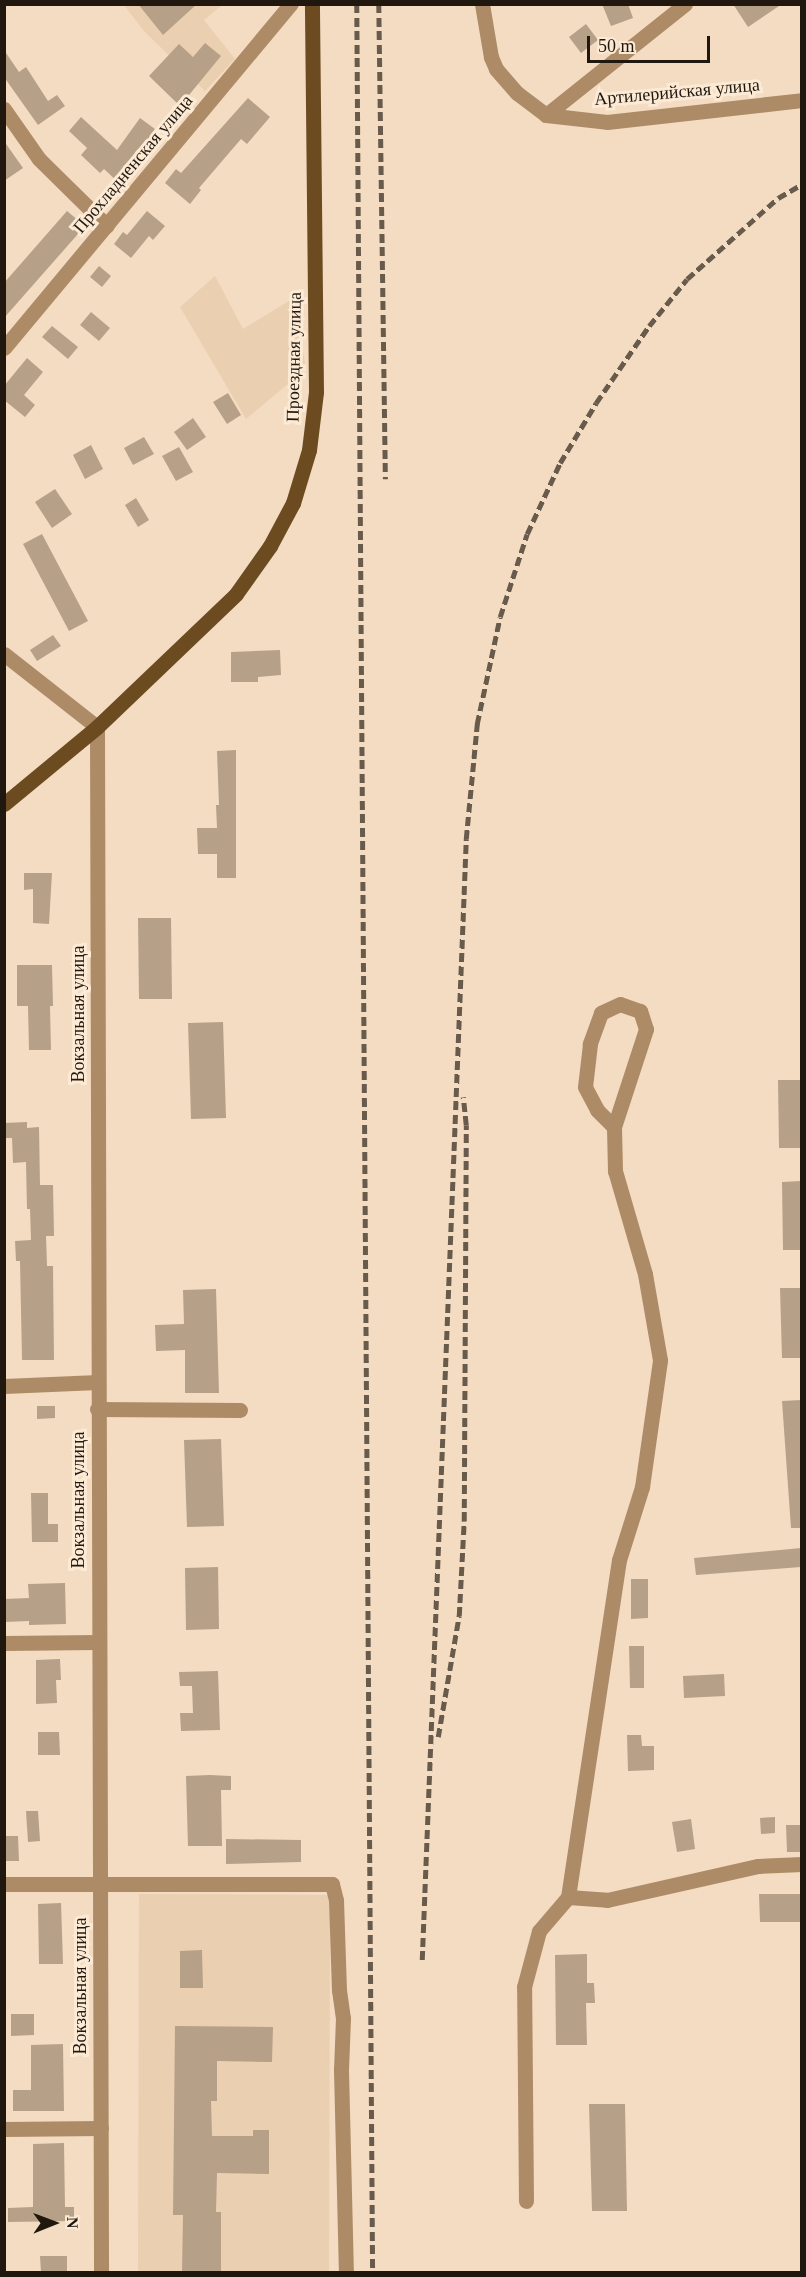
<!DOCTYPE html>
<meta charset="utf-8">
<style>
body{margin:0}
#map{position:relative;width:806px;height:2277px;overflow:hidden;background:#f3dcc2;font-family:Georgia,serif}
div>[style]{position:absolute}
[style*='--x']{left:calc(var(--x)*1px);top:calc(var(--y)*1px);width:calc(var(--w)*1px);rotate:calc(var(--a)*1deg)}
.built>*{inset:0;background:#ebcfb1}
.building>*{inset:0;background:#b6a088}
.minor>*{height:15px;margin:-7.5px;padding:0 7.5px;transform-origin:7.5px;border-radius:7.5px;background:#ad8b66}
.major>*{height:15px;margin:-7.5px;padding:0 7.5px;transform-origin:7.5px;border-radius:7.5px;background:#6d4b20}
.rail>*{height:4.5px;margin-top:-2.25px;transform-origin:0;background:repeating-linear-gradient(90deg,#685b4c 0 9px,transparent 0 13.5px)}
span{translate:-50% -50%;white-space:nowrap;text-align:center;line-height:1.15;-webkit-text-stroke:6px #fcead5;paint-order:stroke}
.street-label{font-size:18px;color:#20180f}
.frame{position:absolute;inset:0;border:6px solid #20180f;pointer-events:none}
.north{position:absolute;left:24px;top:2193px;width:60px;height:60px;-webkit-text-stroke:4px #fcead5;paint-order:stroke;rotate:89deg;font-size:16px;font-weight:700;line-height:24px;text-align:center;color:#20180f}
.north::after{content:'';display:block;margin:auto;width:21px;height:27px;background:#20180f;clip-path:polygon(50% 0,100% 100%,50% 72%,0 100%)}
.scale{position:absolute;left:587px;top:36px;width:123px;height:27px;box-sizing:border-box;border:3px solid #20180f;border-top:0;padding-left:8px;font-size:18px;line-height:21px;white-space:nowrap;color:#20180f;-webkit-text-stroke:4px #fcead5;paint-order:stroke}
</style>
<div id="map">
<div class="built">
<i style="clip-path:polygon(124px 5px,222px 5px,204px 20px,235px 59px,205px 91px,144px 31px)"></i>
<i style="clip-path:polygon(215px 276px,243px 329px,294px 298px,306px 369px,246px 419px,180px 307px)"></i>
<i style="clip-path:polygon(139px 1894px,330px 1895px,329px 2272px,138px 2272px)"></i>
</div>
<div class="building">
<i style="clip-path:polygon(138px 4px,197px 4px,163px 35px)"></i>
<i style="clip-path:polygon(602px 4px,628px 4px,633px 18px,611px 26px)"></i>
<i style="clip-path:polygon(733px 4px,782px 4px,748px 27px)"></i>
<i style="clip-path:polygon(586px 24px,598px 40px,581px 53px,569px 37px)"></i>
<i style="clip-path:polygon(205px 43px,221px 56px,180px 106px,149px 76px,179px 44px,193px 57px)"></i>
<i style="clip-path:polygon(4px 50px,19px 72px,26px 67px,48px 101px,57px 95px,65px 106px,38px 125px,4px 77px)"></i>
<i style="clip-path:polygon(248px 98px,270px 117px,247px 144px,241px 139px,199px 188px,201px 190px,190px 204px,165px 183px,176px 169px,181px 173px)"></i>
<i style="clip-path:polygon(81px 117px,117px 150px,140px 118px,159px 132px,119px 183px,104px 169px,100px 173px,81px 155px,87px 148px,69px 131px)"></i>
<i style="clip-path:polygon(4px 141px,23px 168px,4px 181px)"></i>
<i style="clip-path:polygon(67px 211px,85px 226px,4px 318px,4px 283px)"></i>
<i style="clip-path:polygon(147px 211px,165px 226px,153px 240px,149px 236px,131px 258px,114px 244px,123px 232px,127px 235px)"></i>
<i style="clip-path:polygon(99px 266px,111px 276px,102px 287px,90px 277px)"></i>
<i style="clip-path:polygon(91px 312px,110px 328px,99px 341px,80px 325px)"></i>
<i style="clip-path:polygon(52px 326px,78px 347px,68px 359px,42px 337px)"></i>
<i style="clip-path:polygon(27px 358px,43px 372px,24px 395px,35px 405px,25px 417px,4px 400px,4px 386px)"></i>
<i style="clip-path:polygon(228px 393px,241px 415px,227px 424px,213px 402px)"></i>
<i style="clip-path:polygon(193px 418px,206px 437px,187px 450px,174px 432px)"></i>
<i style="clip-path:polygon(144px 437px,154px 454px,133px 465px,124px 448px)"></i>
<i style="clip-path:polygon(91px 445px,103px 469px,85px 479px,73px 455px)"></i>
<i style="clip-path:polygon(179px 447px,193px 472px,176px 481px,162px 456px)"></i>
<i style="clip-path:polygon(55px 489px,72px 514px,52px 528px,35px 502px)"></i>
<i style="clip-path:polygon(136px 498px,149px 520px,138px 527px,125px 505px)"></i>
<i style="clip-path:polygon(42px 534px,88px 621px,69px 631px,23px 544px)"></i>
<i style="clip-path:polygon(53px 635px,61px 646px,37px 661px,30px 650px)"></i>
<i style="clip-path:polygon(280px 650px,281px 675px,258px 677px,258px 682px,231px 682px,231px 652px)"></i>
<i style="clip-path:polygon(236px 750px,236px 878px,217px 878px,217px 854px,198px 854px,197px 828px,217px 828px,216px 805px,219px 805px,217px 751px)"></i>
<i style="clip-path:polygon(24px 873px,52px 873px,49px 924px,33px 923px,33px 889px,24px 890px)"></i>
<i style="clip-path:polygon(138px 918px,171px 918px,172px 999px,139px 999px)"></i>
<i style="clip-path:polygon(17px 965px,52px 965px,53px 1006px,50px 1006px,51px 1050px,29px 1050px,28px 1006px,17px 1006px)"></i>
<i style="clip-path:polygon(223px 1022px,226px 1118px,191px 1119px,188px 1023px)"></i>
<i style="clip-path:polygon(778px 1080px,801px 1080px,801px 1148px,779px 1148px)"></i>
<i style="clip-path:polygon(27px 1122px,27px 1128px,39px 1127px,40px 1185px,53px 1185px,54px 1236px,46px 1236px,47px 1266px,53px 1266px,54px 1360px,22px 1360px,20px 1261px,16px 1261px,15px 1241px,31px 1240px,30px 1209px,27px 1209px,26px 1162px,13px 1163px,12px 1138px,4px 1138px,4px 1123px)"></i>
<i style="clip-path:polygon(801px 1181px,801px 1250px,783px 1250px,782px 1182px)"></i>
<i style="clip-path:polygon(780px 1288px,801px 1288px,801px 1358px,782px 1358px)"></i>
<i style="clip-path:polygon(216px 1289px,219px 1393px,185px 1393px,185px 1350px,156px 1351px,155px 1325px,184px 1324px,183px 1290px)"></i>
<i style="clip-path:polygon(801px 1400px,801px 1528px,791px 1528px,782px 1401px)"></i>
<i style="clip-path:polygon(37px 1406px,55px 1406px,55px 1418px,37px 1419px)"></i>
<i style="clip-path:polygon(221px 1439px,224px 1526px,187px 1527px,184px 1440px)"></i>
<i style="clip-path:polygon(31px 1493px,48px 1493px,48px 1524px,58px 1524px,58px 1542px,32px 1542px)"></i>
<i style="clip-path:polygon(801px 1548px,801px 1567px,696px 1575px,694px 1558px)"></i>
<i style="clip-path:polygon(218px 1567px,219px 1629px,186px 1630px,185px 1568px)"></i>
<i style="clip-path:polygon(631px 1579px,648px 1579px,648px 1618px,631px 1619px)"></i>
<i style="clip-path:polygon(65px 1583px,66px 1624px,29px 1625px,29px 1621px,4px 1622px,4px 1599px,29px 1598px,28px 1584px)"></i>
<i style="clip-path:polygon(629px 1646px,644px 1646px,644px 1688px,630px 1688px)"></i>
<i style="clip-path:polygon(60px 1659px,61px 1680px,56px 1680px,57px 1703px,36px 1704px,36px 1660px)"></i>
<i style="clip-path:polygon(218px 1671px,220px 1730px,181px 1731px,180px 1713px,193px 1713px,192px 1686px,180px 1686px,179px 1672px)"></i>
<i style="clip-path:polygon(724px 1674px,725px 1696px,684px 1698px,683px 1676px)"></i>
<i style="clip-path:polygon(38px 1732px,59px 1732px,60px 1755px,38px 1755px)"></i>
<i style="clip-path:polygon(627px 1735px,641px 1735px,642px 1746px,654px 1746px,654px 1770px,628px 1771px)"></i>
<i style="clip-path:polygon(210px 1775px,231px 1776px,231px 1790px,221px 1790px,222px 1846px,188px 1846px,186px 1776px)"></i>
<i style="clip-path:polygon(26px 1811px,38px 1811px,40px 1841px,28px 1842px)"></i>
<i style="clip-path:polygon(775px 1817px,775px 1833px,761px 1834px,760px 1818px)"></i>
<i style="clip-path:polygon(691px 1819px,695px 1849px,677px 1852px,672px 1822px)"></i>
<i style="clip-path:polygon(786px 1825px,801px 1825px,801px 1852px,787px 1852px)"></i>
<i style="clip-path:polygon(4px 1836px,18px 1836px,19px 1861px,4px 1861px)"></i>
<i style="clip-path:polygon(226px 1839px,301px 1840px,301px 1862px,226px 1864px)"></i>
<i style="clip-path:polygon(759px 1894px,801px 1894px,801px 1922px,760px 1922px)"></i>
<i style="clip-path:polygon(61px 1903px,63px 1964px,39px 1964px,38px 1904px)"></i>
<i style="clip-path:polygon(202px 1950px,203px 1988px,180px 1988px,180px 1951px)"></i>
<i style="clip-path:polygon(587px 1954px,587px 1983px,594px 1983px,595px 2003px,586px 2003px,587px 2045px,556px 2045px,555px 1955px)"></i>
<i style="clip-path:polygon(11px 2014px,34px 2014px,34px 2035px,11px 2036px)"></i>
<i style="clip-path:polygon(175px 2026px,273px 2027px,272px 2062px,217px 2061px,217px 2101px,211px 2101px,212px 2136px,253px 2136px,253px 2130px,269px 2130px,269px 2174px,217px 2173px,216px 2212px,221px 2212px,221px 2272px,182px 2272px,183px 2215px,173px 2215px)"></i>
<i style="clip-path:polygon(63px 2044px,64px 2111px,13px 2111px,13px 2090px,31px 2090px,31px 2045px)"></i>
<i style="clip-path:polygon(589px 2104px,625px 2104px,627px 2211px,592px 2211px)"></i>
<i style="clip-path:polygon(64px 2143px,65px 2207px,74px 2207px,74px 2221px,8px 2222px,8px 2208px,33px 2207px,33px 2144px)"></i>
<i style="clip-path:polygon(40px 2256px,67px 2256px,67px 2272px,41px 2272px)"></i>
</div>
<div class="minor">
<i style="--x:482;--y:4;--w:54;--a:80.4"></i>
<i style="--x:491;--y:57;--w:13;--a:67"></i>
<i style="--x:496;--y:69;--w:32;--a:49"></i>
<i style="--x:517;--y:93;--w:36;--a:37"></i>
<i style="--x:546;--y:115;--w:61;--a:6.5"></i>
<i style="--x:607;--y:122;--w:196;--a:-6.4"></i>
<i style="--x:4;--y:109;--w:61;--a:55"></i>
<i style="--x:39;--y:159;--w:95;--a:44.6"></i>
<i style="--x:546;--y:115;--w:178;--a:-38.6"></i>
<i style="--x:4;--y:348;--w:448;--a:-50.2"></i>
<i style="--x:4;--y:654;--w:118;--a:38.1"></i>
<i style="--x:97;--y:727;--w:1545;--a:89.85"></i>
<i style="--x:4;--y:1386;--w:94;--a:-2.4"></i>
<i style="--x:97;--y:1409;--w:143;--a:0.4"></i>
<i style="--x:4;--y:1643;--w:94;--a:-0.6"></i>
<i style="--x:4;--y:1884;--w:328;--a:0"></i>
<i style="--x:332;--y:1884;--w:16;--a:76"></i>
<i style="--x:336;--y:1900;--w:90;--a:88.1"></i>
<i style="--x:339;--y:1990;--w:28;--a:82"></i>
<i style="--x:343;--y:2018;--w:52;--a:92.2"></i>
<i style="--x:341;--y:2070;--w:202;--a:88.6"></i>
<i style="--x:568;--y:1897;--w:39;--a:4"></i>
<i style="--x:607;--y:1900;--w:155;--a:-12.7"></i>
<i style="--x:758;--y:1866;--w:44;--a:-2.6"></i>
<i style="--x:4;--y:2129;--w:97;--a:-0.6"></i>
<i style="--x:526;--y:2201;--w:214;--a:-90.5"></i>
<i style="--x:524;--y:1987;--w:58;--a:-75"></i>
<i style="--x:539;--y:1931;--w:45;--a:-49.5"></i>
<i style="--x:568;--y:1897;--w:341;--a:-81.4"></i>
<i style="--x:619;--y:1560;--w:77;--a:-72.5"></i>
<i style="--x:642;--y:1487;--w:128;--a:-81.9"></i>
<i style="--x:660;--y:1360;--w:87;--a:-99.9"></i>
<i style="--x:645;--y:1274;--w:107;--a:-106.2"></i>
<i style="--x:615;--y:1171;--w:44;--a:-91.3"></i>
<i style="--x:614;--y:1127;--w:103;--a:-71.9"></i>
<i style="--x:646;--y:1029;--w:19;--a:-108"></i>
<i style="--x:640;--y:1011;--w:21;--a:-161"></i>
<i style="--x:620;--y:1004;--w:21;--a:155"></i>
<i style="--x:601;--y:1013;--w:33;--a:110"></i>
<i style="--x:590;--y:1044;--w:43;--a:96.6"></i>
<i style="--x:585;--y:1087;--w:26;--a:62"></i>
<i style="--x:597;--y:1110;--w:24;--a:45"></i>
</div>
<div class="major">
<i style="--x:4;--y:804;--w:121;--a:-39.6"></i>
<i style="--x:97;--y:727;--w:192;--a:-43.7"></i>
<i style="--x:236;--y:594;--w:59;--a:-54.7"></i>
<i style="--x:270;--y:546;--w:49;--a:-61.9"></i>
<i style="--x:293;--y:503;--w:55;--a:-73.2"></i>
<i style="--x:309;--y:450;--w:58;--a:-83.1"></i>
<i style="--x:316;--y:392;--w:388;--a:-90.6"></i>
</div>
<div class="rail">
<i style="--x:357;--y:4;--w:2268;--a:89.6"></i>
<i style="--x:379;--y:4;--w:475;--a:89.2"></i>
<i style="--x:438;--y:1737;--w:123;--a:-80.2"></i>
<i style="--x:459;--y:1616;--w:95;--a:-87"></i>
<i style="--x:464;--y:1521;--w:396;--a:-89.7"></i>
<i style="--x:466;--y:1125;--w:28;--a:-96"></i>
<i style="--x:422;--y:1960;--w:1122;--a:-87.75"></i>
<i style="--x:466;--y:839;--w:116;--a:-84.5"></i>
<i style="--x:477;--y:724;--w:109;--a:-77.9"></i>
<i style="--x:500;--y:617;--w:87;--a:-72"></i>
<i style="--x:527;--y:534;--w:78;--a:-65.1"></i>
<i style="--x:560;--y:463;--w:70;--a:-59"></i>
<i style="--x:596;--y:403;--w:93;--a:-55.5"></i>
<i style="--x:649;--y:326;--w:60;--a:-51"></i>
<i style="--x:687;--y:279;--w:122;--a:-41.7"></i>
<i style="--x:778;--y:198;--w:28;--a:-30"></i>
</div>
<div class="street-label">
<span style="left:677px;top:92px;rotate:-5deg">Артилерийская улица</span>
<span style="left:133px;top:164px;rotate:-50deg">Прохладненская улица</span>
<span style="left:294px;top:357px;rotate:-89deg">Проездная улица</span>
<span style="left:78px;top:1014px;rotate:-90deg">Вокзальная улица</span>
<span style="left:78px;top:1500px;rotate:-90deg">Вокзальная улица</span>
<span style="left:80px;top:1986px;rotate:-90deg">Вокзальная улица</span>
</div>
<div class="frame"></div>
<div class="north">N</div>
<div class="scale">50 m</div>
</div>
